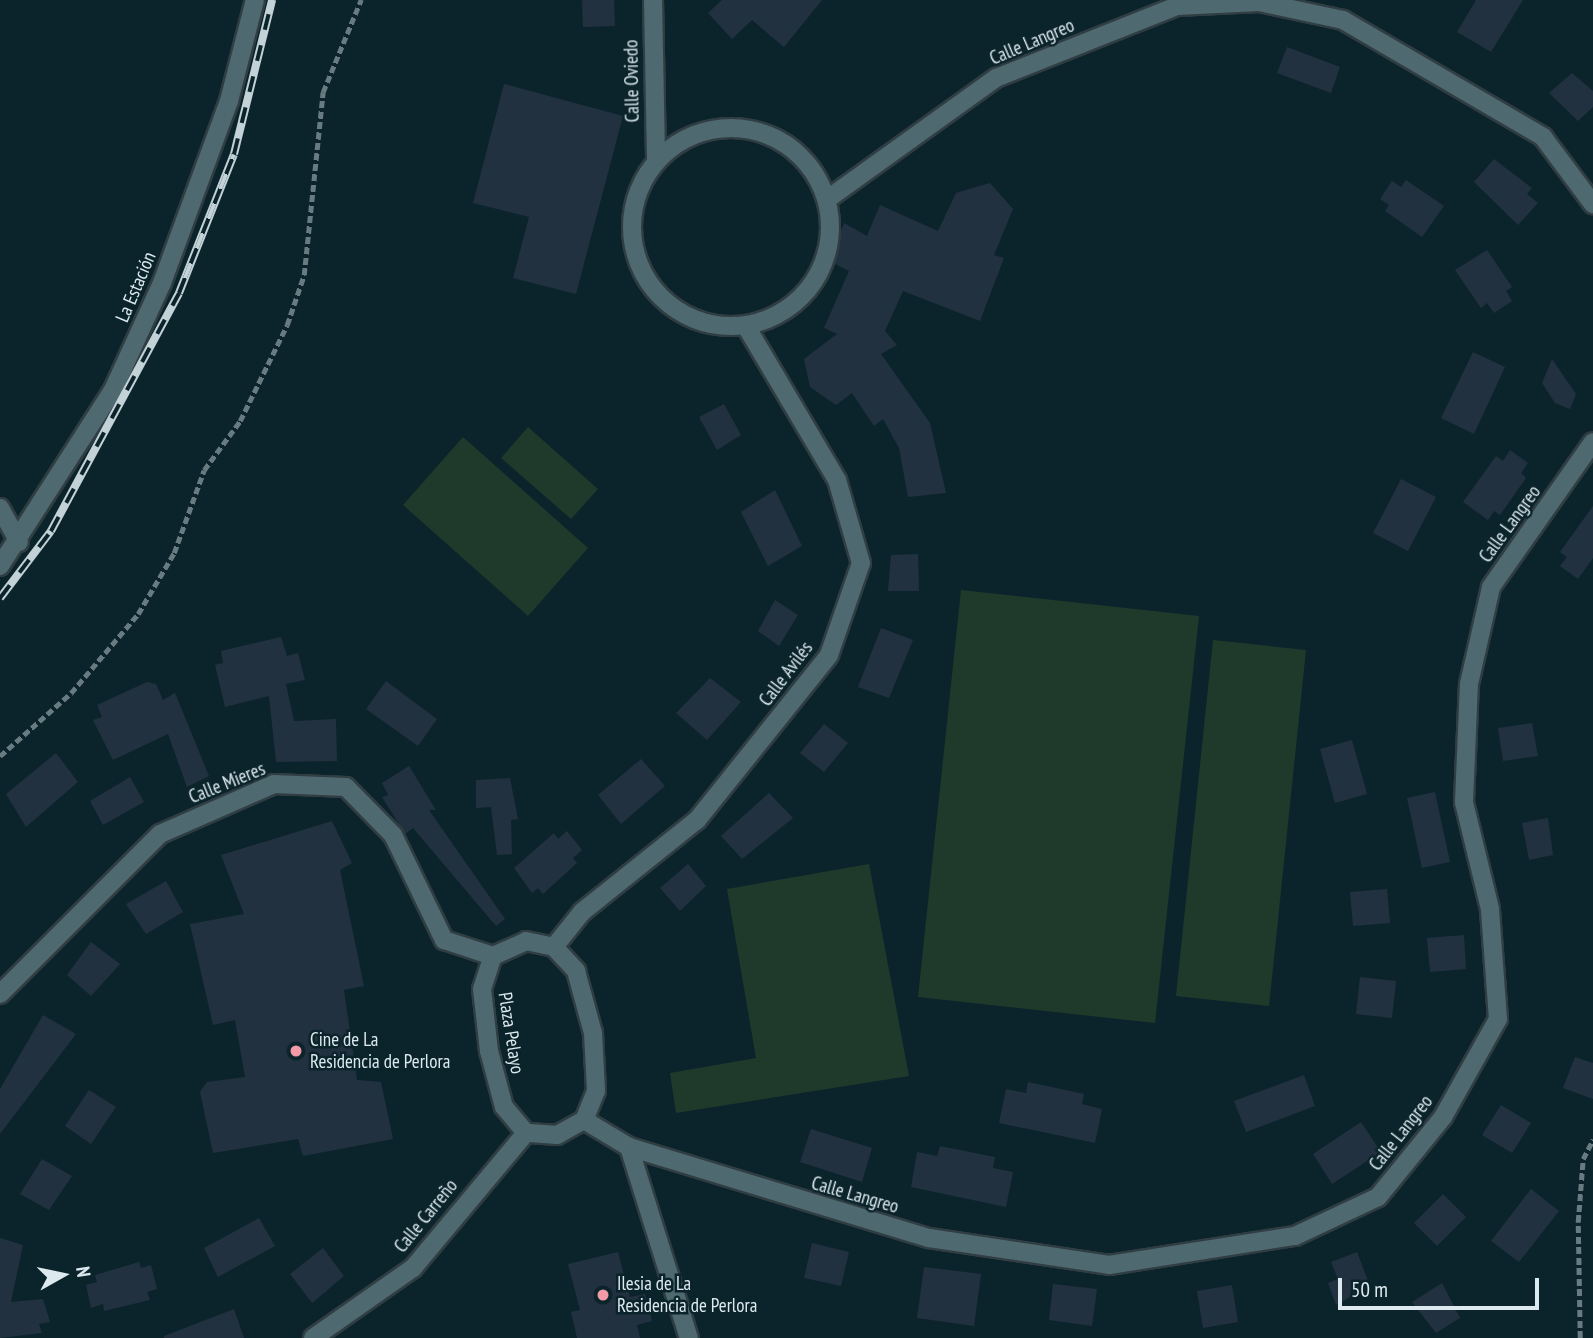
<!DOCTYPE html>
<meta charset="utf-8">
<style>
body{margin:0}
#map{position:relative;width:1593px;height:1338px;overflow:hidden;background:#0b242b;font-family:"PT Sans Narrow",sans-serif}
div>[style]{position:absolute}
[style*='--x']{left:calc(var(--x)*1px);top:calc(var(--y)*1px);width:calc(var(--w)*1px);rotate:calc(var(--a)*1deg)}
.green>*{inset:0;background:#1f3a2b}
.building>*{inset:0;background:#22313f}
.path>*{height:4.5px;margin-top:-2.25px;transform-origin:0;background:repeating-linear-gradient(90deg,#677b81 0 7px,transparent 0 10.5px)}
.roads{filter:drop-shadow(2px 0 #303e43) drop-shadow(-2px 0 #303e43) drop-shadow(0 2px #303e43) drop-shadow(0 -2px #303e43)}
.minor>*{height:18px;margin:-9px;padding:0 9px;transform-origin:9px;border-radius:9px;background:#4f6971}
.minor>.ring{margin:-9px;padding:0;box-sizing:content-box;background:none;border:18px solid #4f6971;border-radius:50%}
.rail>*{height:8px;margin-top:-4px;transform-origin:0;background:repeating-linear-gradient(90deg,#0b242b 0 16px,#c2d2d7 0 32px);box-sizing:border-box;border-block:2px solid #c2d2d7}
.dots>*{width:19px;height:19px;translate:-50% -50%;box-sizing:border-box;border:4px solid #0b242b;border-radius:50%}
span{translate:-50% -50%;white-space:nowrap;text-align:center;line-height:1.15;-webkit-text-stroke:5px #0b242b;paint-order:stroke}
.street-label{font-size:19px;color:#dceaef}
.poi-label{font-size:19px;color:#dceaef}
.left{translate:0 -50%;text-align:left}
.north{position:absolute;left:28px;top:1240px;width:70px;height:70px;-webkit-text-stroke:5px #0b242b;paint-order:stroke;rotate:81deg;font-size:19px;font-weight:700;line-height:28px;text-align:center;color:#dceaef}
.north::after{content:'';display:block;margin:auto;width:24px;height:32px;background:#dceaef;clip-path:polygon(50% 0,100% 100%,50% 72%,0 100%)}
.scale{position:absolute;left:1338px;top:1278px;width:201px;height:32px;box-sizing:border-box;border:4px solid #dceaef;border-top:0;padding-left:9px;font-size:21px;line-height:24px;white-space:nowrap;color:#dceaef;-webkit-text-stroke:5px #0b242b;paint-order:stroke}
</style>
<div id="map">
<div class="green">
<i style="clip-path:polygon(528px 427px,598px 489px,571px 519px,501px 458px)"></i>
<i style="clip-path:polygon(463px 437px,588px 548px,528px 616px,403px 505px)"></i>
<i style="clip-path:polygon(961px 590px,1199px 616px,1155px 1023px,918px 997px)"></i>
<i style="clip-path:polygon(1213px 640px,1306px 650px,1269px 1006px,1176px 996px)"></i>
<i style="clip-path:polygon(869px 864px,909px 1076px,676px 1113px,670px 1073px,756px 1058px,727px 889px)"></i>
</div>
<div class="building">
<i style="clip-path:polygon(582px 0,614px 0,615px 26px,583px 27px)"></i>
<i style="clip-path:polygon(722px 0,822px 0,784px 47px,752px 20px,732px 39px,708px 13px)"></i>
<i style="clip-path:polygon(1476px 0,1523px 0,1491px 52px,1457px 32px)"></i>
<i style="clip-path:polygon(1287px 47px,1340px 67px,1331px 93px,1277px 73px)"></i>
<i style="clip-path:polygon(1572px 73px,1593px 91px,1593px 107px,1578px 121px,1549px 93px)"></i>
<i style="clip-path:polygon(504px 84px,623px 116px,576px 294px,513px 278px,529px 217px,473px 203px)"></i>
<i style="clip-path:polygon(1494px 159px,1532px 188px,1527px 194px,1538px 203px,1518px 225px,1474px 182px)"></i>
<i style="clip-path:polygon(1406px 180px,1444px 206px,1422px 237px,1385px 211px,1389px 205px,1380px 199px,1392px 181px,1401px 187px)"></i>
<i style="clip-path:polygon(990px 183px,1013px 209px,994px 255px,1004px 258px,980px 321px,903px 291px,885px 331px,897px 345px,881px 354px,930px 423px,946px 493px,908px 497px,899px 448px,883px 419px,874px 426px,852px 393px,836px 405px,810px 387px,804px 359px,837px 334px,824px 328px,849px 271px,829px 261px,844px 223px,867px 236px,880px 205px,938px 231px,956px 193px)"></i>
<i style="clip-path:polygon(1487px 250px,1512px 287px,1506px 291px,1512px 301px,1494px 313px,1487px 303px,1481px 308px,1455px 270px)"></i>
<i style="clip-path:polygon(1473px 352px,1505px 367px,1474px 434px,1441px 418px)"></i>
<i style="clip-path:polygon(1552px 359px,1576px 394px,1570px 409px,1555px 403px,1542px 383px)"></i>
<i style="clip-path:polygon(724px 404px,741px 435px,717px 450px,699px 417px)"></i>
<i style="clip-path:polygon(1510px 450px,1528px 463px,1521px 473px,1526px 478px,1500px 515px,1494px 511px,1488px 520px,1463px 502px,1496px 456px,1503px 461px)"></i>
<i style="clip-path:polygon(1401px 479px,1436px 497px,1408px 551px,1373px 533px)"></i>
<i style="clip-path:polygon(775px 490px,802px 546px,768px 566px,741px 512px)"></i>
<i style="clip-path:polygon(1593px 506px,1593px 558px,1578px 579px,1560px 566px,1567px 557px,1560px 552px)"></i>
<i style="clip-path:polygon(918px 554px,919px 591px,888px 591px,891px 555px)"></i>
<i style="clip-path:polygon(775px 600px,798px 615px,779px 646px,758px 631px)"></i>
<i style="clip-path:polygon(881px 628px,913px 640px,889px 698px,858px 687px)"></i>
<i style="clip-path:polygon(281px 637px,287px 656px,298px 653px,305px 680px,286px 684px,294px 721px,336px 719px,337px 761px,276px 762px,269px 696px,225px 707px,215px 665px,223px 663px,221px 651px)"></i>
<i style="clip-path:polygon(710px 678px,741px 702px,707px 740px,676px 713px)"></i>
<i style="clip-path:polygon(386px 681px,437px 719px,418px 746px,366px 709px)"></i>
<i style="clip-path:polygon(147px 682px,156px 684px,163px 700px,175px 693px,209px 776px,187px 787px,168px 734px,113px 760px,93px 720px,102px 717px,97px 705px)"></i>
<i style="clip-path:polygon(1532px 723px,1538px 756px,1503px 761px,1498px 728px)"></i>
<i style="clip-path:polygon(824px 724px,848px 743px,824px 772px,800px 753px)"></i>
<i style="clip-path:polygon(1352px 740px,1367px 794px,1335px 803px,1320px 749px)"></i>
<i style="clip-path:polygon(56px 753px,78px 782px,26px 827px,6px 794px)"></i>
<i style="clip-path:polygon(641px 759px,665px 786px,621px 824px,598px 795px)"></i>
<i style="clip-path:polygon(409px 766px,436px 810px,429px 810px,505px 919px,496px 926px,413px 828px,405px 834px,382px 797px,388px 795px,382px 783px)"></i>
<i style="clip-path:polygon(130px 777px,144px 802px,103px 825px,90px 801px)"></i>
<i style="clip-path:polygon(510px 778px,518px 819px,511px 820px,512px 854px,497px 855px,491px 807px,476px 808px,476px 780px)"></i>
<i style="clip-path:polygon(1435px 792px,1450px 862px,1422px 868px,1407px 798px)"></i>
<i style="clip-path:polygon(769px 793px,793px 818px,742px 859px,721px 836px)"></i>
<i style="clip-path:polygon(1548px 818px,1553px 855px,1529px 860px,1522px 823px)"></i>
<i style="clip-path:polygon(332px 821px,352px 863px,340px 870px,364px 986px,344px 990px,357px 1080px,381px 1082px,393px 1139px,303px 1156px,298px 1139px,213px 1153px,200px 1092px,207px 1082px,245px 1077px,235px 1020px,213px 1025px,190px 924px,244px 914px,221px 855px)"></i>
<i style="clip-path:polygon(567px 831px,582px 850px,573px 858px,577px 863px,543px 894px,538px 888px,532px 893px,514px 868px,554px 833px,558px 839px)"></i>
<i style="clip-path:polygon(688px 864px,706px 886px,680px 911px,660px 888px)"></i>
<i style="clip-path:polygon(166px 881px,183px 912px,146px 934px,126px 904px)"></i>
<i style="clip-path:polygon(1387px 889px,1390px 923px,1353px 926px,1350px 892px)"></i>
<i style="clip-path:polygon(1464px 935px,1466px 969px,1430px 972px,1427px 938px)"></i>
<i style="clip-path:polygon(91px 942px,120px 964px,91px 996px,67px 975px)"></i>
<i style="clip-path:polygon(1360px 977px,1396px 981px,1392px 1018px,1356px 1014px)"></i>
<i style="clip-path:polygon(43px 1015px,76px 1034px,0 1134px,0 1089px)"></i>
<i style="clip-path:polygon(1575px 1057px,1593px 1063px,1593px 1099px,1563px 1088px)"></i>
<i style="clip-path:polygon(1304px 1075px,1315px 1106px,1246px 1132px,1234px 1101px)"></i>
<i style="clip-path:polygon(1028px 1082px,1084px 1094px,1082px 1104px,1102px 1109px,1095px 1143px,999px 1123px,1006px 1089px,1026px 1093px)"></i>
<i style="clip-path:polygon(89px 1090px,116px 1107px,91px 1144px,65px 1126px)"></i>
<i style="clip-path:polygon(1501px 1105px,1531px 1123px,1512px 1153px,1482px 1135px)"></i>
<i style="clip-path:polygon(1361px 1122px,1381px 1152px,1332px 1184px,1313px 1154px)"></i>
<i style="clip-path:polygon(811px 1129px,872px 1148px,862px 1182px,800px 1162px)"></i>
<i style="clip-path:polygon(940px 1146px,995px 1157px,993px 1168px,1013px 1172px,1006px 1207px,911px 1187px,917px 1152px,937px 1156px)"></i>
<i style="clip-path:polygon(42px 1159px,72px 1176px,49px 1210px,20px 1194px)"></i>
<i style="clip-path:polygon(1531px 1189px,1559px 1211px,1519px 1262px,1491px 1241px)"></i>
<i style="clip-path:polygon(1443px 1194px,1466px 1217px,1437px 1246px,1414px 1223px)"></i>
<i style="clip-path:polygon(259px 1218px,275px 1246px,218px 1277px,204px 1248px)"></i>
<i style="clip-path:polygon(0 1238px,23px 1245px,11px 1302px,43px 1299px,50px 1322px,39px 1324px,42px 1333px,0 1338px)"></i>
<i style="clip-path:polygon(812px 1243px,849px 1252px,841px 1286px,804px 1278px)"></i>
<i style="clip-path:polygon(323px 1248px,344px 1276px,312px 1303px,290px 1274px)"></i>
<i style="clip-path:polygon(618px 1252px,630px 1297px,645px 1294px,652px 1321px,637px 1325px,640px 1338px,577px 1338px,571px 1312px,580px 1310px,568px 1264px)"></i>
<i style="clip-path:polygon(1357px 1252px,1370px 1286px,1336px 1305px,1328px 1283px,1338px 1279px,1331px 1262px)"></i>
<i style="clip-path:polygon(139px 1262px,141px 1268px,151px 1265px,157px 1289px,147px 1292px,150px 1300px,104px 1311px,103px 1304px,91px 1308px,86px 1285px,97px 1282px,95px 1275px)"></i>
<i style="clip-path:polygon(924px 1267px,981px 1274px,974px 1326px,917px 1318px)"></i>
<i style="clip-path:polygon(1442px 1283px,1460px 1318px,1436px 1333px,1412px 1302px)"></i>
<i style="clip-path:polygon(1053px 1284px,1097px 1289px,1092px 1326px,1049px 1320px)"></i>
<i style="clip-path:polygon(1232px 1285px,1238px 1322px,1203px 1328px,1197px 1291px)"></i>
<i style="clip-path:polygon(234px 1309px,244px 1338px,164px 1338px,164px 1336px)"></i>
</div>
<div class="path">
<i style="--x:0;--y:756;--w:95;--a:-41.6"></i>
<i style="--x:71;--y:693;--w:104;--a:-49.7"></i>
<i style="--x:138;--y:614;--w:71;--a:-59.5"></i>
<i style="--x:174;--y:553;--w:88;--a:-70.1"></i>
<i style="--x:204;--y:470;--w:61;--a:-53.7"></i>
<i style="--x:240;--y:421;--w:107;--a:-63.9"></i>
<i style="--x:287;--y:325;--w:53;--a:-71.2"></i>
<i style="--x:304;--y:275;--w:184;--a:-84.1"></i>
<i style="--x:323;--y:92;--w:100;--a:-67.6"></i>
<i style="--x:1580;--y:1338;--w:116;--a:-91"></i>
<i style="--x:1578;--y:1222;--w:63;--a:-85.5"></i>
<i style="--x:1583;--y:1159;--w:22;--a:-63"></i>
</div>
<div class="roads">
<div class="minor">
<i style="--x:653;--y:0;--w:162;--a:88.9"></i>
<i class="ring" style="left:632px;top:128px;width:180px;height:180px"></i>
<i style="--x:829;--y:198;--w:206;--a:-35.7"></i>
<i style="--x:996;--y:78;--w:195;--a:-21.7"></i>
<i style="--x:1177;--y:6;--w:82;--a:-2.8"></i>
<i style="--x:1259;--y:2;--w:86;--a:12.1"></i>
<i style="--x:1343;--y:20;--w:232;--a:30.3"></i>
<i style="--x:1543;--y:137;--w:84;--a:53.3"></i>
<i style="--x:0;--y:508;--w:39;--a:61"></i>
<i style="--x:0;--y:566;--w:209;--a:-57.3"></i>
<i style="--x:113;--y:390;--w:118;--a:-65.4"></i>
<i style="--x:162;--y:283;--w:194;--a:-69.8"></i>
<i style="--x:229;--y:101;--w:104;--a:-75.6"></i>
<i style="--x:526;--y:941;--w:29;--a:12"></i>
<i style="--x:554;--y:947;--w:33;--a:47"></i>
<i style="--x:576;--y:971;--w:64;--a:74.7"></i>
<i style="--x:593;--y:1033;--w:58;--a:87"></i>
<i style="--x:596;--y:1091;--w:31;--a:112"></i>
<i style="--x:584;--y:1120;--w:31;--a:151"></i>
<i style="--x:557;--y:1135;--w:31;--a:-176"></i>
<i style="--x:526;--y:1133;--w:34;--a:-130"></i>
<i style="--x:504;--y:1107;--w:58;--a:-105"></i>
<i style="--x:489;--y:1051;--w:62;--a:-96.4"></i>
<i style="--x:482;--y:989;--w:35;--a:-72"></i>
<i style="--x:493;--y:956;--w:36;--a:-24"></i>
<i style="--x:554;--y:947;--w:45;--a:-51.3"></i>
<i style="--x:582;--y:912;--w:147;--a:-38.7"></i>
<i style="--x:697;--y:820;--w:211;--a:-51.3"></i>
<i style="--x:829;--y:655;--w:97;--a:-70.8"></i>
<i style="--x:861;--y:563;--w:86;--a:-106.1"></i>
<i style="--x:837;--y:480;--w:179;--a:-120.6"></i>
<i style="--x:0;--y:994;--w:226;--a:-45"></i>
<i style="--x:160;--y:834;--w:124;--a:-23.7"></i>
<i style="--x:274;--y:784;--w:72;--a:2.4"></i>
<i style="--x:346;--y:787;--w:67;--a:45.6"></i>
<i style="--x:393;--y:835;--w:117;--a:64.1"></i>
<i style="--x:444;--y:940;--w:52;--a:18.1"></i>
<i style="--x:584;--y:1120;--w:52;--a:31"></i>
<i style="--x:629;--y:1147;--w:313;--a:16.9"></i>
<i style="--x:929;--y:1238;--w:182;--a:8.5"></i>
<i style="--x:1109;--y:1265;--w:188;--a:-8.9"></i>
<i style="--x:1295;--y:1236;--w:92;--a:-25.2"></i>
<i style="--x:1378;--y:1197;--w:103;--a:-50.9"></i>
<i style="--x:1443;--y:1117;--w:112;--a:-60.7"></i>
<i style="--x:1498;--y:1019;--w:110;--a:-94.2"></i>
<i style="--x:1490;--y:909;--w:110;--a:-103.7"></i>
<i style="--x:1464;--y:802;--w:118;--a:-87.6"></i>
<i style="--x:1469;--y:684;--w:99;--a:-77.2"></i>
<i style="--x:1491;--y:587;--w:177;--a:-54.9"></i>
<i style="--x:629;--y:1147;--w:200;--a:72.6"></i>
<i style="--x:313;--y:1338;--w:122;--a:-35"></i>
<i style="--x:413;--y:1268;--w:176;--a:-50.1"></i>
</div>
</div>
<div class="rail">
<i style="--x:0;--y:598;--w:84;--a:-52.7"></i>
<i style="--x:51;--y:531;--w:270;--a:-61.7"></i>
<i style="--x:179;--y:293;--w:149;--a:-68.4"></i>
<i style="--x:234;--y:154;--w:159;--a:-76.1"></i>
</div>
<div class="dots">
<i style="left:296px;top:1051px;background:#f39aa8"></i>
<i style="left:603px;top:1295px;background:#f39aa8"></i>
</div>
<div class="street-label">
<span style="left:1032px;top:42px;rotate:-23deg">Calle Langreo</span>
<span style="left:632px;top:81px;rotate:-91deg">Calle Oviedo</span>
<span style="left:136px;top:287px;rotate:-67deg">La Estación</span>
<span style="left:1510px;top:524px;rotate:-54deg">Calle Langreo</span>
<span style="left:786px;top:674px;rotate:-53deg">Calle Avilés</span>
<span style="left:227px;top:783px;rotate:-22deg">Calle Mieres</span>
<span style="left:511px;top:1033px;rotate:81deg">Plaza Pelayo</span>
<span style="left:1401px;top:1133px;rotate:-52deg">Calle Langreo</span>
<span style="left:855px;top:1195px;rotate:16deg">Calle Langreo</span>
<span style="left:426px;top:1216px;rotate:-51deg">Calle Carreño</span>
</div>
<div class="poi-label">
<span class="left" style="left:310px;top:1051px">Cine de La<br>Residencia de Perlora</span>
<span class="left" style="left:617px;top:1295px">Ilesia de La<br>Residencia de Perlora</span>
</div>
<div class="north">N</div>
<div class="scale">50 m</div>
</div>
